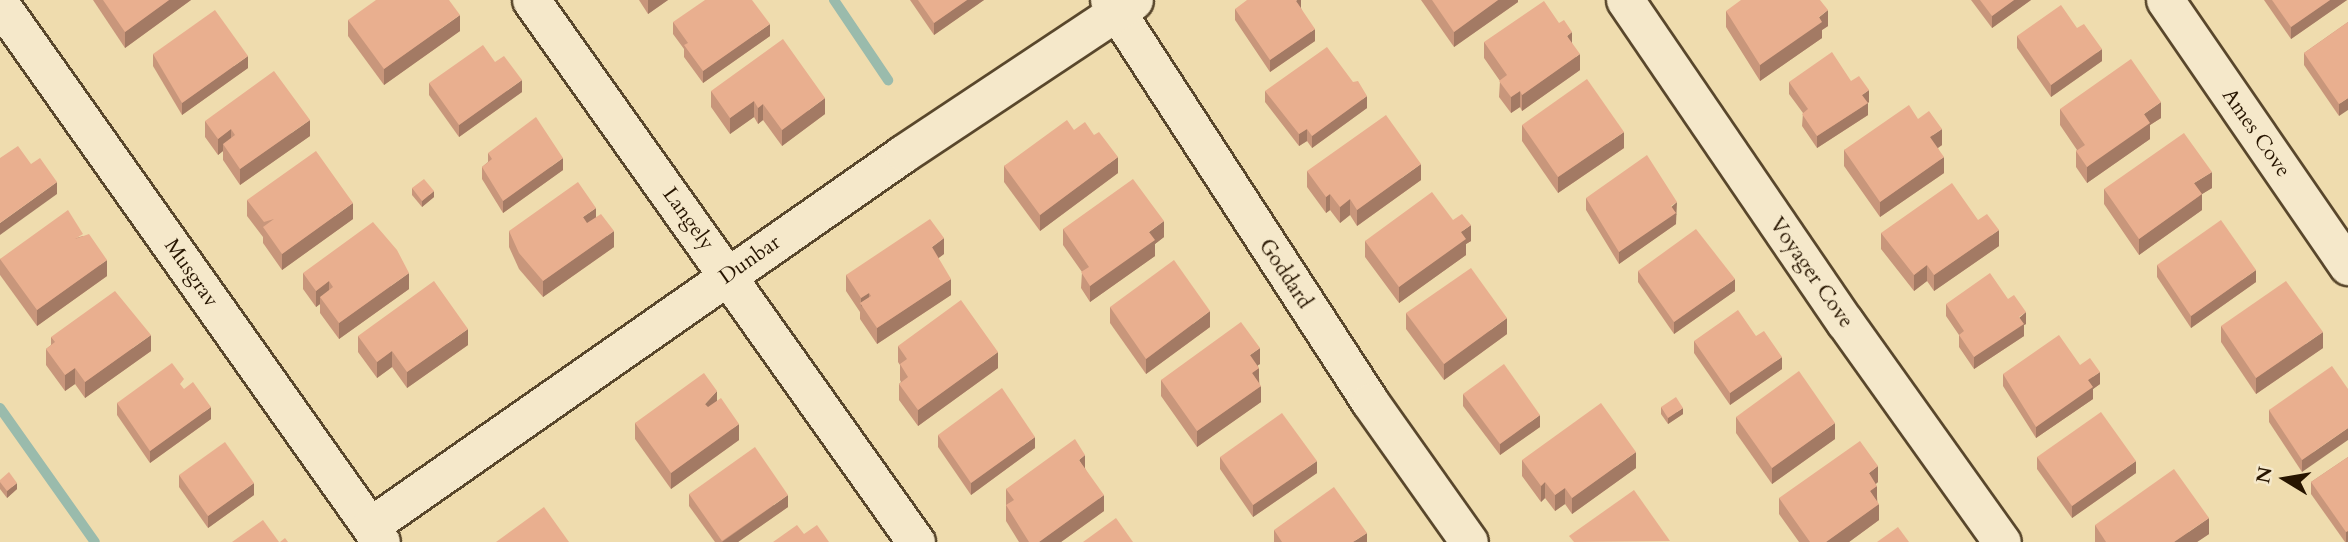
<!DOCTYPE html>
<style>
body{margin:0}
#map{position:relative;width:2348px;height:542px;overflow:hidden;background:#efdcae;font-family:Cardo,serif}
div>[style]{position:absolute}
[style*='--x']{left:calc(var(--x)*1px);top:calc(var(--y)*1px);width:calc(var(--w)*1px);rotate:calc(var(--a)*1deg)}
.stream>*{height:10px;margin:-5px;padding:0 5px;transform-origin:5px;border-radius:5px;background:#9abbac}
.roads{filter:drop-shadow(2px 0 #59472c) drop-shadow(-2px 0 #59472c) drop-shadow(0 2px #59472c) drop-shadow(0 -2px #59472c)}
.street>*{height:37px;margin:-18.5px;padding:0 18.5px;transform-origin:18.5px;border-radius:18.5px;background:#f5e8ca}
.wall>*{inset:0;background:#c8967b}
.shaded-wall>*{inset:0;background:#a37a64}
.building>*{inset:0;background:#e9af8f}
span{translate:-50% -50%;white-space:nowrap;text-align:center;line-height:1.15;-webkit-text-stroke:5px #f5e8ca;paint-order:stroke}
.street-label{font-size:21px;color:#271500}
.north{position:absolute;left:2250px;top:444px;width:70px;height:70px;-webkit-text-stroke:5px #f5e8ca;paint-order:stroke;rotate:281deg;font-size:19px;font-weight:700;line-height:28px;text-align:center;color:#271500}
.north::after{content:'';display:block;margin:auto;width:24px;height:32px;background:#271500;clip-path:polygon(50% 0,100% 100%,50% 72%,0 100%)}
</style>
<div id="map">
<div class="stream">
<i style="--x:834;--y:0;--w:97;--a:56"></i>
<i style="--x:0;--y:408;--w:164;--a:54.7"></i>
</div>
<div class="roads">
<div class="street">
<i style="--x:531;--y:0;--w:665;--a:54.61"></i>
<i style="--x:1109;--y:0;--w:479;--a:57"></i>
<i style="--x:1370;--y:402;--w:171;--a:54.7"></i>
<i style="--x:1625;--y:0;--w:390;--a:55.7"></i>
<i style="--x:1845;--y:322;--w:270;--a:54.5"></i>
<i style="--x:2165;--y:0;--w:323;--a:55.5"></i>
<i style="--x:0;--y:4;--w:659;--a:54.69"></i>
<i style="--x:370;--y:526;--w:651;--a:-34.93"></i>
<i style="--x:904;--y:153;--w:276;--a:-33.6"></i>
</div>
</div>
<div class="wall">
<i style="clip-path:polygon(93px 0,191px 0,125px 48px)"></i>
<i style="clip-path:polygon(639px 0,668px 0,648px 14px)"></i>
<i style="clip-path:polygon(910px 0,984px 0,934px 35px)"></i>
<i style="clip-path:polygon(1301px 0,1301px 8px,1315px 41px,1270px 72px,1235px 20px,1235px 9px)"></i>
<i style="clip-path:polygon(1421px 0,1518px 0,1518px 2px,1454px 47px)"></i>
<i style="clip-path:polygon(1971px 0,2031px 0,1992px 28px)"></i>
<i style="clip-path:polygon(2264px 0,2347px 0,2291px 39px)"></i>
<i style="clip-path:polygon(1726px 11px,1828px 26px,1822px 30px,1822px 38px,1760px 81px,1726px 27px)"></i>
<i style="clip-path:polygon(348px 20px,460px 31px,384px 85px,348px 36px)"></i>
<i style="clip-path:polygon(673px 22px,770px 36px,703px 83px,684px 57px,684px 49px,673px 34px)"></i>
<i style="clip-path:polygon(2348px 22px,2339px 116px,2304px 65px,2304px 53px)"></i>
<i style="clip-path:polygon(2077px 28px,2102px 61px,2051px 97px,2017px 48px,2017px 36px)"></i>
<i style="clip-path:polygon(1484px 42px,1572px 43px,1580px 70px,1522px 111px,1520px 107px,1511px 113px,1499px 97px,1500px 81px,1484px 58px)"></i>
<i style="clip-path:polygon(153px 54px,248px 68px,182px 115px,153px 66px)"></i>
<i style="clip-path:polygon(1851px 81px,1869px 102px,1868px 103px,1868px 115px,1817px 148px,1802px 126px,1803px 113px,1789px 94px,1789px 82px)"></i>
<i style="clip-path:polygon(1353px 82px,1367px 108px,1312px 148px,1307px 141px,1299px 146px,1265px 102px,1265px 91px)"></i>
<i style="clip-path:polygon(429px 83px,522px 92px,459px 137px,429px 95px)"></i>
<i style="clip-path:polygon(711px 91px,825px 114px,782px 146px,763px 120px,758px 124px,754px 117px,730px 134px,711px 107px)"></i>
<i style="clip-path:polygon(2060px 109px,2161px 118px,2150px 125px,2150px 139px,2087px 183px,2076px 167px,2076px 151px,2077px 150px,2060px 125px)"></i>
<i style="clip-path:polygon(1918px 119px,1942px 145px,1938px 148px,1944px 173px,1880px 217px,1844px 166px,1844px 150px)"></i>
<i style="clip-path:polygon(205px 121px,310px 136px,240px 185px,223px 160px,223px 151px,218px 155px,205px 137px)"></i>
<i style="clip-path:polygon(1522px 125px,1624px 148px,1558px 193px,1522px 141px)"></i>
<i style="clip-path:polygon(1074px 130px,1118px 173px,1040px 231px,1004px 182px,1004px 166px)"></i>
<i style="clip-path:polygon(488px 153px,563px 170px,503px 213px,482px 179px,482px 167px,488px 162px)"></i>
<i style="clip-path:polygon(1307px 171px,1421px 180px,1357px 226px,1350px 215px,1340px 223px,1330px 210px,1326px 213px,1307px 187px)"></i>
<i style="clip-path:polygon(412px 188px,434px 197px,422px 207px,412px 195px)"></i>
<i style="clip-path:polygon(2212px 188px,2202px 194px,2202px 210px,2139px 255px,2104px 204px,2104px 189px)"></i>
<i style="clip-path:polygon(1586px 198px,1677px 214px,1676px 215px,1676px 224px,1619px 264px,1586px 210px)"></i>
<i style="clip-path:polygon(247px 200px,353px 219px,282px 270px,263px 243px,263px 237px,247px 216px)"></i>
<i style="clip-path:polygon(596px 217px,614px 247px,543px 297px,519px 269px,509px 247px,509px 231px)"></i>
<i style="clip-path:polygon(1453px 220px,1471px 241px,1466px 244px,1466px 255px,1399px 303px,1365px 257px,1365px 241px)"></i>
<i style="clip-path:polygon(1978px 220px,1999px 246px,1934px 291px,1927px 281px,1914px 291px,1881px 249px,1881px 233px)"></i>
<i style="clip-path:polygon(1063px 229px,1164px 237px,1155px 244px,1155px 256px,1090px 302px,1081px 288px,1082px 272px,1063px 245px)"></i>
<i style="clip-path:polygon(83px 236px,107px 276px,37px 326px,0 275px,0 259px)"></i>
<i style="clip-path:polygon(944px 254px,938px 258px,951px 295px,877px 344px,860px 319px,860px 312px,846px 291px,846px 275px)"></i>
<i style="clip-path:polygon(2157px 265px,2256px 282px,2191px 328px,2157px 277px)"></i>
<i style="clip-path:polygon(1638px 271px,1735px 291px,1674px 334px,1638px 282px)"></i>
<i style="clip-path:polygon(303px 273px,409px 289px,339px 339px,320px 313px,320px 304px,316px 307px,303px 289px)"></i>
<i style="clip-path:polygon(1946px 304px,2026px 324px,2024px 325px,2024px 336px,1974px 369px,1959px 347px,1959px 335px,1946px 316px)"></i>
<i style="clip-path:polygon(1110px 307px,1210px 327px,1146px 374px,1110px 323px)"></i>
<i style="clip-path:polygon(1406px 313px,1507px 334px,1444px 380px,1406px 329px)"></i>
<i style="clip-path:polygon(2221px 326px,2323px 348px,2256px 394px,2221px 342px)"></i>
<i style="clip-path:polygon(358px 336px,468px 345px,407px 388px,392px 367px,377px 378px,358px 352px)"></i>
<i style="clip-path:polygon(1756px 336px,1782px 369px,1730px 405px,1694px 353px,1694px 341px)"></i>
<i style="clip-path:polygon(51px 337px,151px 351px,85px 398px,75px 384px,65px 391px,46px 365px,46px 349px,51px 345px)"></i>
<i style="clip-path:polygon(898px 346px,998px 368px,918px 426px,899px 400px,899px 384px,901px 382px,900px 380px,900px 365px,898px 362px)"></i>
<i style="clip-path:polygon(1260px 364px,1258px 365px,1261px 402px,1197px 447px,1161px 396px,1161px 380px)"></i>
<i style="clip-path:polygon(2080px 365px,2100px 384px,2093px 389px,2093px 399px,2036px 438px,2003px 386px,2003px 374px)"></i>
<i style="clip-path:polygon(184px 389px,211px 419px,150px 463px,117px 415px,117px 403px)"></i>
<i style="clip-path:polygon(2348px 389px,2302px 472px,2269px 422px,2269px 410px)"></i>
<i style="clip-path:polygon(1463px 394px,1540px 427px,1500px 455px,1463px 406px)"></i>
<i style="clip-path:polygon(717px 401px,739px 440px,671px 489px,635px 439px,635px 423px)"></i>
<i style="clip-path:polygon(1661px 407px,1683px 414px,1668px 424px,1661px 414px)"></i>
<i style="clip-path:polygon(1736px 417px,1835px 439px,1772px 484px,1736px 433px)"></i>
<i style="clip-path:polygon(938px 435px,1035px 448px,971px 495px,938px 447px)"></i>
<i style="clip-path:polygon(1220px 457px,1317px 473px,1253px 517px,1220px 469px)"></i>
<i style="clip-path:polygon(2037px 457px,2136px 473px,2072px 518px,2037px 469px)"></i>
<i style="clip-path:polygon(2348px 457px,2348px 542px,2345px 542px,2311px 494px,2311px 482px)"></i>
<i style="clip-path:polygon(1522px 460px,1636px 468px,1572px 514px,1565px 504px,1555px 511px,1545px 498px,1541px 502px,1522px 476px)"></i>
<i style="clip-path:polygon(1085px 468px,1104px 511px,1061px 542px,1019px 542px,1006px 521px,1006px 489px)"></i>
<i style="clip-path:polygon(179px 475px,254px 495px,208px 528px,179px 487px)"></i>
<i style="clip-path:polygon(0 480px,17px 489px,7px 498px,0 489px)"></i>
<i style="clip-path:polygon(1878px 482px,1876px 484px,1879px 520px,1849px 542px,1799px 542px,1779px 514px,1779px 498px)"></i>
<i style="clip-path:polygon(689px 494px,788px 507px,738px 542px,715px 542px,689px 506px)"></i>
<i style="clip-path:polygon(2095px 525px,2209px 534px,2197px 542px,2095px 542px)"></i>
<i style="clip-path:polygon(1274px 530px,1367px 542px,1274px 542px)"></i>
</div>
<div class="shaded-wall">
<i style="clip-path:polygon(169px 0,191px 0,125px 48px,125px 32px)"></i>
<i style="clip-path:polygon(648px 0,668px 0,648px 14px)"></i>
<i style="clip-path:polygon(967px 0,984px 0,934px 35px,934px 23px)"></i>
<i style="clip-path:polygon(1297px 0,1301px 0,1301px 8px,1296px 1px)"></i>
<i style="clip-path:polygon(1498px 0,1518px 0,1518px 2px,1454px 47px,1454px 32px)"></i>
<i style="clip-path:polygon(2014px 0,2031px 0,1992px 28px,1992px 16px)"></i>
<i style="clip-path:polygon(2330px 0,2347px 0,2291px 39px,2291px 27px)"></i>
<i style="clip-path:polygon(1828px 10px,1828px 26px,1822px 30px,1822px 38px,1760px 81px,1760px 65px)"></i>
<i style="clip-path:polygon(460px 15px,460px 31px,384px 85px,384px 69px)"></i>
<i style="clip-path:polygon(770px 24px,770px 36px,703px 83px,703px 71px)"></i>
<i style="clip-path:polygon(1315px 29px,1315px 41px,1270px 72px,1270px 60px)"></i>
<i style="clip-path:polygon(1572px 32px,1572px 48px,1567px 36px)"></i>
<i style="clip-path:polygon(2102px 49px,2102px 61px,2051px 97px,2051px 85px)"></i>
<i style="clip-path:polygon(1580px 54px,1580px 70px,1522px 111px,1522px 95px)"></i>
<i style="clip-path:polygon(248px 56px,248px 68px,182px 115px,182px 103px)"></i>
<i style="clip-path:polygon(522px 80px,522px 92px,459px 137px,459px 125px)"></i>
<i style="clip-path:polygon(1869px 90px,1869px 102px,1862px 107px,1862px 95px)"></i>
<i style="clip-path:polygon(1520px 91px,1520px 107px,1511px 113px,1511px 97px)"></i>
<i style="clip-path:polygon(1367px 96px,1367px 108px,1312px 148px,1312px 136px)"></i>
<i style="clip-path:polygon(825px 98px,825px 114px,782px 146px,782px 130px)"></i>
<i style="clip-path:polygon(2348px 98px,2348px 110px,2339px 116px,2339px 104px)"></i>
<i style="clip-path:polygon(754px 101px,754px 117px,730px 134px,730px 118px)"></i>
<i style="clip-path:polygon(2161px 102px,2161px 118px,2150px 125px,2150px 139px,2087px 183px,2087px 167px,2144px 114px)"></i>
<i style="clip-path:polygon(1868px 103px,1868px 115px,1817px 148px,1817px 136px)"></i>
<i style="clip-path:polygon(763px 104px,763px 120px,758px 124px,758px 108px)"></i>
<i style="clip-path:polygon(310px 120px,310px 136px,240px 185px,240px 169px)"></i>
<i style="clip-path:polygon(231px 129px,231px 145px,223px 144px,223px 151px,218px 155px,218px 139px)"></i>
<i style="clip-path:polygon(1307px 129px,1307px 141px,1299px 146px,1299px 134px)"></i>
<i style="clip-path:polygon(1942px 129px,1942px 145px,1930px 153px,1930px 137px)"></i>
<i style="clip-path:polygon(1624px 132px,1624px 148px,1558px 193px,1558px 177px)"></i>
<i style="clip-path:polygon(1118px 157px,1118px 173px,1040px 231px,1040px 215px)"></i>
<i style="clip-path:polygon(1944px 157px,1944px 173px,1880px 217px,1880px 202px)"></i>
<i style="clip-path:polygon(563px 158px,563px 170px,503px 213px,503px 201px)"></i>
<i style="clip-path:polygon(1421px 164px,1421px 180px,1357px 226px,1357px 210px)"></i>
<i style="clip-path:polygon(2212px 172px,2212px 188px,2194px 199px,2194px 183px)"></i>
<i style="clip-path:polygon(57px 182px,57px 194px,0 235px,0 223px)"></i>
<i style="clip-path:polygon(434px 191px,434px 197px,422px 207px,422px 201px)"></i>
<i style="clip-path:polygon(1330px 194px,1330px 210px,1326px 213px,1326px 197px)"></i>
<i style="clip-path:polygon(2202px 194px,2202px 210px,2139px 255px,2139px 239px)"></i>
<i style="clip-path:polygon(1350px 199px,1350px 215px,1340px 223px,1340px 207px)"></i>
<i style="clip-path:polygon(1677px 202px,1676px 224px,1619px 264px,1619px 252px)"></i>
<i style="clip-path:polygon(353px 203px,353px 219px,282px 270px,282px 254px)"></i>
<i style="clip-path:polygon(596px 208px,596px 223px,583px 233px,583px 217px)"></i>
<i style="clip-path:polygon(1164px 221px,1164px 237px,1155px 244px,1155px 256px,1090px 302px,1090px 286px,1149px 232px)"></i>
<i style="clip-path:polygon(1471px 225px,1471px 241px,1466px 244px,1466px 255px,1399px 303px,1399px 287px,1461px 232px)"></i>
<i style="clip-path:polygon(1999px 230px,1999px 246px,1934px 291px,1934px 275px)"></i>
<i style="clip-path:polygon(614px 231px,614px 247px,543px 297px,543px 281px)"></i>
<i style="clip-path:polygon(944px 238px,944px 254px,932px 263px,932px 247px)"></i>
<i style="clip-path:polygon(107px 260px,107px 276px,37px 326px,37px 310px)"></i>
<i style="clip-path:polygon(1927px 265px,1927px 281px,1914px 291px,1914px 275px)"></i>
<i style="clip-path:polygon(2256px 270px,2256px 282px,2191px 328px,2191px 316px)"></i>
<i style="clip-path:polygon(409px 273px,409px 289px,339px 339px,339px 323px)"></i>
<i style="clip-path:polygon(951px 279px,951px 295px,877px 344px,877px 328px)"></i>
<i style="clip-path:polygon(1735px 279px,1735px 291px,1674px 334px,1674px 322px)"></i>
<i style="clip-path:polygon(329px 281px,329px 297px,320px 297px,320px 304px,316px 307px,316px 291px)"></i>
<i style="clip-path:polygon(869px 293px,869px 308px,861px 306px,861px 298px)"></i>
<i style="clip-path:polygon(1210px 311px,1210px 327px,1146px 374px,1146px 359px)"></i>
<i style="clip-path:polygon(2026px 312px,2026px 324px,2024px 325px,2024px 336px,1974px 369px,1974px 357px)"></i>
<i style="clip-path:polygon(1507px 318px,1507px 334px,1444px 380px,1444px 364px)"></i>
<i style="clip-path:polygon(468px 329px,468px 345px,407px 388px,407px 372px)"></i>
<i style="clip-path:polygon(2323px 332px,2323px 348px,2256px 394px,2256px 378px)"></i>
<i style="clip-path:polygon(151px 335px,151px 351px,85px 398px,85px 382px)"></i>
<i style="clip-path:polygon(1260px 348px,1260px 364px,1250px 370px,1250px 355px)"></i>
<i style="clip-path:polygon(392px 351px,392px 367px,377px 378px,377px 362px)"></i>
<i style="clip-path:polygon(998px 352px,998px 368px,918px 426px,918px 410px)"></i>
<i style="clip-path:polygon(1782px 357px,1782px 369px,1730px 405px,1730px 393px)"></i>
<i style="clip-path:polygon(75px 368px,75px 384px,65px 391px,65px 375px)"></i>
<i style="clip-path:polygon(1259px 368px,1259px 383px,1252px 373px)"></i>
<i style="clip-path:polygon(2100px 372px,2100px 384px,2093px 389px,2093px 399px,2036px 438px,2036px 427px,2088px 380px)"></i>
<i style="clip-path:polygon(1261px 386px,1261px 402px,1197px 447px,1197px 431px)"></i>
<i style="clip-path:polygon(717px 391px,717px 407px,705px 420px,705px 404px)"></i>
<i style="clip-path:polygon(211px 407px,211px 419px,150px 463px,150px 451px)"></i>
<i style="clip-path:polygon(1683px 408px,1683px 414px,1668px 424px,1668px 418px)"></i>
<i style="clip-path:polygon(1540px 415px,1540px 427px,1500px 455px,1500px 444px)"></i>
<i style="clip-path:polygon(1835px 423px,1835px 439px,1772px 484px,1772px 468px)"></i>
<i style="clip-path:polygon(739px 424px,739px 440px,671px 489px,671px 473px)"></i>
<i style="clip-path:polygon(2348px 428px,2348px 440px,2302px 472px,2302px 460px)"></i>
<i style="clip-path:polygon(1035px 437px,1035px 448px,971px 495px,971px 483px)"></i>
<i style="clip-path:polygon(1636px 452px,1636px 468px,1572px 514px,1572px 498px)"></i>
<i style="clip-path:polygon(1085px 455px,1085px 471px,1079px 460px)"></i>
<i style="clip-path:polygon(1317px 461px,1317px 473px,1253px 517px,1253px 505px)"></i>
<i style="clip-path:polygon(2136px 461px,2136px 473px,2072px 518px,2072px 506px)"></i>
<i style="clip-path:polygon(1878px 466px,1878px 482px,1869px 489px,1869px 473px)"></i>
<i style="clip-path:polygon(1545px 482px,1545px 498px,1541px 502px,1541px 486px)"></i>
<i style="clip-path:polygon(17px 483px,17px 489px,7px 498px,7px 491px)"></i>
<i style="clip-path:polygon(254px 483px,254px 495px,208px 528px,208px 516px)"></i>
<i style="clip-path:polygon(1877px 486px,1877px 502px,1870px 491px)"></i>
<i style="clip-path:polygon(1565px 488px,1565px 504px,1555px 511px,1555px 495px)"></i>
<i style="clip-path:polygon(788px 495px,788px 507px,738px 542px,722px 542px)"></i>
<i style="clip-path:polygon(1104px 495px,1104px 511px,1061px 542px,1039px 542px)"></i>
<i style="clip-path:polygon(1879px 504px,1879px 520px,1849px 542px,1826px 542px)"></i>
<i style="clip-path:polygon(2209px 518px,2209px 534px,2197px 542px,2174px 542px)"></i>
<i style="clip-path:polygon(2348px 531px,2348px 542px,2346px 542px,2346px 532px)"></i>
<i style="clip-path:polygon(1367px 533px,1367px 542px,1353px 542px)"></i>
</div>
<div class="building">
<i style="clip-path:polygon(103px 0,169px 0,125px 32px)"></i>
<i style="clip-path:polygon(376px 0,449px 0,460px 15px,384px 69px,348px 20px)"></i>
<i style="clip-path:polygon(705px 0,752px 0,770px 24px,703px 71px,684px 45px,688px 43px,673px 22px)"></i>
<i style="clip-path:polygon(918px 0,967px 0,934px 23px)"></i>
<i style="clip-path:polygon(1247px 0,1297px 0,1296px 1px,1315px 29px,1270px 60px,1235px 9px)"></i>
<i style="clip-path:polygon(1432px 0,1498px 0,1454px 32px)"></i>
<i style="clip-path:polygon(1741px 0,1820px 0,1828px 10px,1819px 17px,1822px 22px,1760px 65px,1726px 11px)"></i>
<i style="clip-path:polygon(1980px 0,2014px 0,1992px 16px)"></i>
<i style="clip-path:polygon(2272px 0,2330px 0,2291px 27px)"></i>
<i style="clip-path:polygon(1544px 1px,1559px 23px,1564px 20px,1572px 32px,1567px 36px,1580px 54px,1522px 95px,1520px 91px,1511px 97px,1499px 81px,1507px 75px,1484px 42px)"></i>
<i style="clip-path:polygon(2061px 5px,2077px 28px,2084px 24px,2102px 49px,2051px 85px,2017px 36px)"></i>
<i style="clip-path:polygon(215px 10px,248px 56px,182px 103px,153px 54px)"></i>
<i style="clip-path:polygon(2348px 22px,2348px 98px,2339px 104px,2304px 53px)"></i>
<i style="clip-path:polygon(783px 39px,825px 98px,782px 130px,763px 104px,758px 108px,754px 101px,730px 118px,711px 91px)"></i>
<i style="clip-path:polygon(483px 45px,495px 62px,504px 56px,522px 80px,459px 125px,429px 83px)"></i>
<i style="clip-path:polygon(1327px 47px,1353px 82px,1358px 81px,1367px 96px,1312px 136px,1307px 129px,1299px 134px,1265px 91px)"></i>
<i style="clip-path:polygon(1832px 52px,1851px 81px,1859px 76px,1869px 90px,1862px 95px,1868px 103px,1817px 136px,1802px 114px,1808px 109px,1789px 82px)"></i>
<i style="clip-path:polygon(2131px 59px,2161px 102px,2144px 114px,2150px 123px,2087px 167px,2076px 151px,2085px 145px,2060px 109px)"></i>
<i style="clip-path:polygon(274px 71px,310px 120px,240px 169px,223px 144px,235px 135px,231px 129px,218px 139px,205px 121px)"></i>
<i style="clip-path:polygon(1587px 79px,1624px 132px,1558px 177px,1522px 125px)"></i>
<i style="clip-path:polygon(1909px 105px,1918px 119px,1929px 111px,1942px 129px,1930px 137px,1944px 157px,1880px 202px,1844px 150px)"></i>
<i style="clip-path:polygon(1386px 115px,1421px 164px,1357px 210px,1350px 199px,1340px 207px,1330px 194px,1326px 197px,1307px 171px)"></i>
<i style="clip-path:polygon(536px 117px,563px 158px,503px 201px,482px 167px,492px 159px,488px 153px)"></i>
<i style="clip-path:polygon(1067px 120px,1074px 130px,1085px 122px,1094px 135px,1099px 132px,1118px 157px,1040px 215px,1004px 166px)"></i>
<i style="clip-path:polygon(2184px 133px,2212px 172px,2194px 183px,2202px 194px,2139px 239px,2104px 189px)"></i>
<i style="clip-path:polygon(18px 146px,31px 164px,40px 158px,57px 182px,0 223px,0 158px)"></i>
<i style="clip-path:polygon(316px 151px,353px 203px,282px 254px,263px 227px,274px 219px,264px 222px,247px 200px)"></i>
<i style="clip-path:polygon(1647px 155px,1677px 202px,1671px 206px,1676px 213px,1619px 252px,1586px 198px)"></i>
<i style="clip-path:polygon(424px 179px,434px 191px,422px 201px,412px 188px)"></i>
<i style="clip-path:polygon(1133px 179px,1164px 221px,1149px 232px,1155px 240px,1090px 286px,1081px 272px,1089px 267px,1063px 229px)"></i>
<i style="clip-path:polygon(578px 182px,596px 208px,583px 217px,587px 223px,601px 214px,614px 231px,543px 281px,519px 253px,509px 231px)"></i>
<i style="clip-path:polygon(1952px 183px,1978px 220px,1987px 214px,1999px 230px,1934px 275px,1927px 265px,1914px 275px,1881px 233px)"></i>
<i style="clip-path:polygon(1432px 192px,1453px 220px,1462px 214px,1471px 225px,1461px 232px,1466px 239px,1399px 287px,1365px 241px)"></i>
<i style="clip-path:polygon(68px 210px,83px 234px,75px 239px,89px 234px,107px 260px,37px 310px,0 259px)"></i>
<i style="clip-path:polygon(930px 219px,944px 238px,932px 247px,951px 279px,877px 328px,860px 303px,871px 296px,869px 293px,861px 298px,846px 275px)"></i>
<i style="clip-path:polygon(2221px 220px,2256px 270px,2191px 316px,2157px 265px)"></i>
<i style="clip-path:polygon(373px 222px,397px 250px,409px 273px,339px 323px,320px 297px,333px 287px,329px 281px,316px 291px,303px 273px)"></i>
<i style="clip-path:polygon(1696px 229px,1735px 279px,1674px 322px,1638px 271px)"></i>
<i style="clip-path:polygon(1174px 260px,1210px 311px,1146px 359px,1110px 307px)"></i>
<i style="clip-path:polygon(1471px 268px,1507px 318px,1444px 364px,1406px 313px)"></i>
<i style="clip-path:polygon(1990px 273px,2008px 299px,2014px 295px,2026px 312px,2019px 317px,2024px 324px,1974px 357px,1959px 335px,1964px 331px,1946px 304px)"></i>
<i style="clip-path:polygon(434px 281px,468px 329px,407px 372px,392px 351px,377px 362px,358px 336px)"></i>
<i style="clip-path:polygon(2286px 281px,2323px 332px,2256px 378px,2221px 326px)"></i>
<i style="clip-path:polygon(115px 291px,151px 335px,85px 382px,75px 368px,65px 375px,46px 349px,55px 342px,51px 337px)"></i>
<i style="clip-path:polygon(961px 300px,998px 352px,918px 410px,899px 384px,908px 377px,900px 364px,907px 359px,898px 346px)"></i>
<i style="clip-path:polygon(1738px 310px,1756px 336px,1764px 331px,1782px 357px,1730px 393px,1694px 341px)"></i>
<i style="clip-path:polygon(1241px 322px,1260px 348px,1250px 355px,1259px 368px,1252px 373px,1261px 386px,1197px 431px,1161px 380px)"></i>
<i style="clip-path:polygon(2059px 335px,2080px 365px,2090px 358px,2100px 372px,2088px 380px,2093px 387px,2036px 427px,2003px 374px)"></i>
<i style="clip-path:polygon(172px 363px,184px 379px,180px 384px,184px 389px,193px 382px,211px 407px,150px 451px,117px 403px)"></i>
<i style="clip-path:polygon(1504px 364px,1540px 415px,1500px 444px,1463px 394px)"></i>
<i style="clip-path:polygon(2332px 366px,2348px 389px,2348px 428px,2302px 460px,2269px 410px)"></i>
<i style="clip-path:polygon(1799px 371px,1835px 423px,1772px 468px,1736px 417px)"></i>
<i style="clip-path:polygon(704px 373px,717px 391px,705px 404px,708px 407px,721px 398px,739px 424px,671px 473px,635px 423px)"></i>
<i style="clip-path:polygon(1002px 388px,1035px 437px,971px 483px,938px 435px)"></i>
<i style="clip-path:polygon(1676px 397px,1683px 408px,1668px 418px,1661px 407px)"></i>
<i style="clip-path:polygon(1601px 403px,1636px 452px,1572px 498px,1565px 488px,1555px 495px,1545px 482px,1541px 486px,1522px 460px)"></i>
<i style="clip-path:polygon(2101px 412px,2136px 461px,2072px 506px,2037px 457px)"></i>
<i style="clip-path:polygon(1282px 413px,1317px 461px,1253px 505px,1220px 457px)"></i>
<i style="clip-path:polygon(1075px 439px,1085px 455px,1079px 460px,1104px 495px,1039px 542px,1029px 542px,1006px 505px,1014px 500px,1006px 489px)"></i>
<i style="clip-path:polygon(1860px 441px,1878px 466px,1869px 473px,1877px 486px,1870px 491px,1879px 504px,1826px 542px,1810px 542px,1779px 498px)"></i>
<i style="clip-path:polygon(225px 442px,254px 483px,208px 516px,179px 475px)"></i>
<i style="clip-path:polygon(755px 447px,788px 495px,722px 541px,689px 494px)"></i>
<i style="clip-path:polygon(2348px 457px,2348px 531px,2346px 532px,2311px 482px)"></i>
<i style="clip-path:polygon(2174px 469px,2209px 518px,2174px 542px,2106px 542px,2095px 525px)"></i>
<i style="clip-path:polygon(9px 472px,17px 483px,7px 491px,0 482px,0 480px)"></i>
<i style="clip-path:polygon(1334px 487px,1367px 533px,1353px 542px,1282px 542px,1274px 530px)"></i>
<i style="clip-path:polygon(1634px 490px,1670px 541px,1574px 542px,1569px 536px)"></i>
<i style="clip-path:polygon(544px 507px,569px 542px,496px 542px)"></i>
<i style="clip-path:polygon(1116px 518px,1133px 542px,1083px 542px)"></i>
<i style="clip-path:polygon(263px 520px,279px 542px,232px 542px)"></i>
<i style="clip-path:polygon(797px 525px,804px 534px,817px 525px,829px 542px,773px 542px)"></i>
<i style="clip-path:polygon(1898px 527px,1909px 542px,1877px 542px)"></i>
<i style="clip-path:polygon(285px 538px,288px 542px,280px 542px)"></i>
</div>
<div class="street-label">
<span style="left:2256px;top:133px;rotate:55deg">Ames Cove</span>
<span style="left:688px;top:219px;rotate:54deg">Langely</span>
<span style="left:750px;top:260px;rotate:-35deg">Dunbar</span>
<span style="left:191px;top:273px;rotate:55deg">Musgrav</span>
<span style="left:1811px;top:273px;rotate:55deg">Voyager Cove</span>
<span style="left:1285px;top:274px;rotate:57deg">Goddard</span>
</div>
<div class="north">N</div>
</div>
